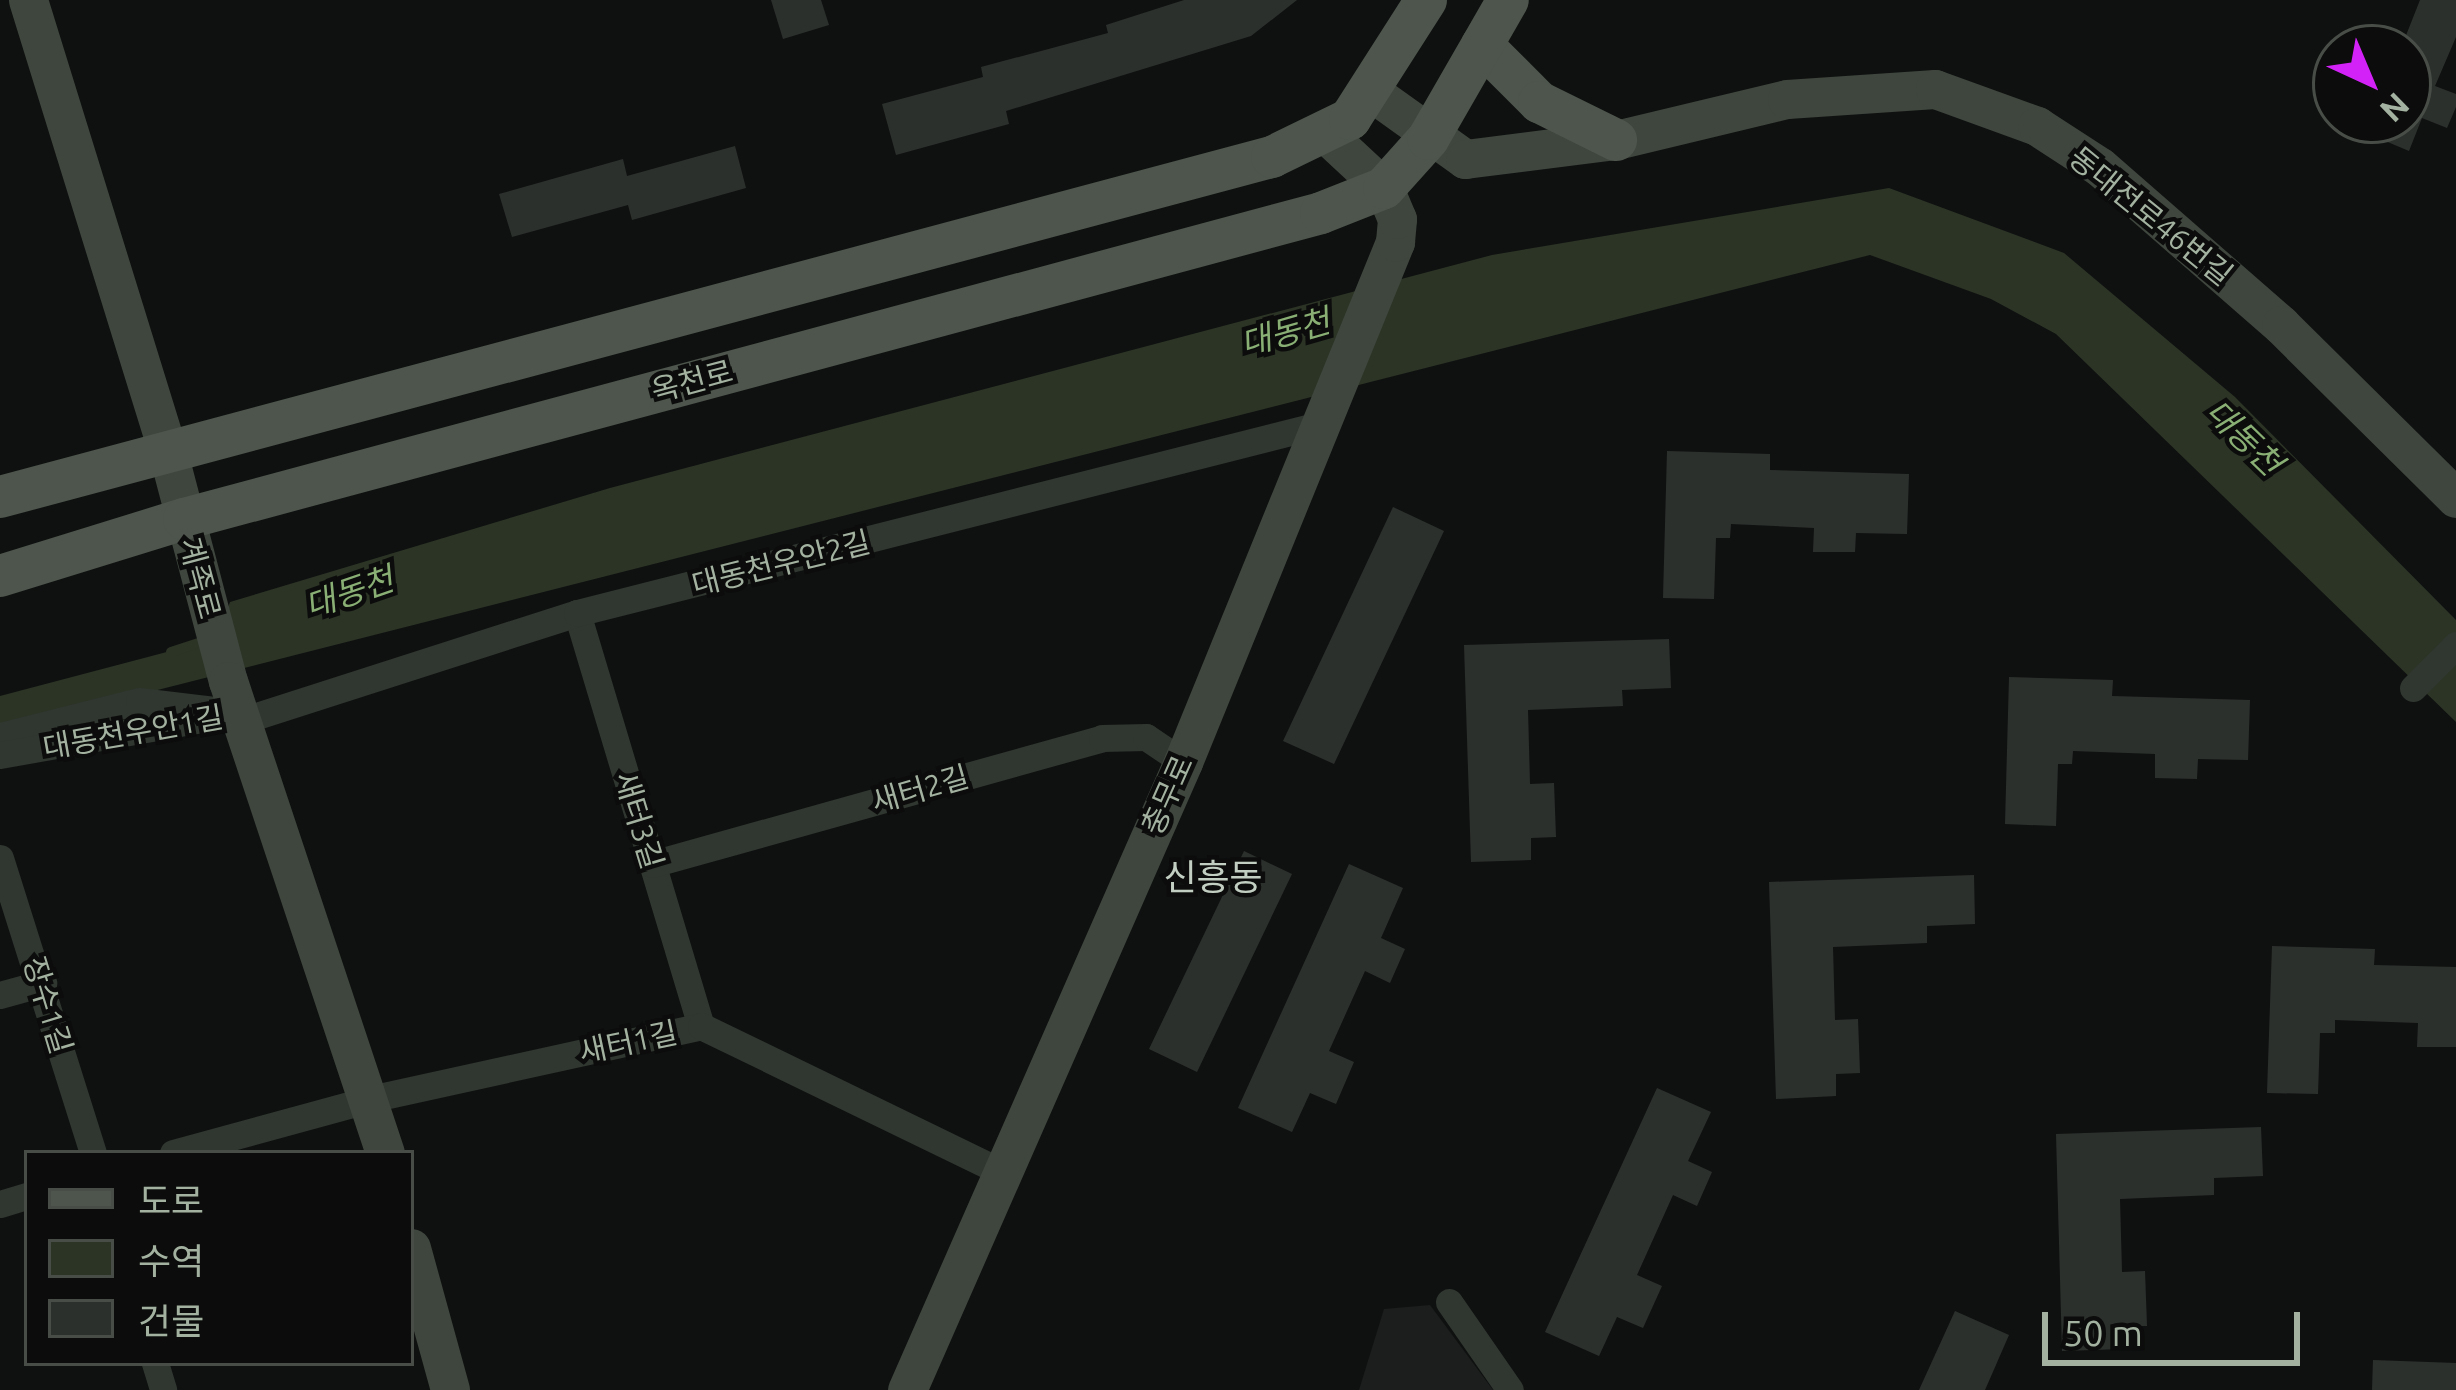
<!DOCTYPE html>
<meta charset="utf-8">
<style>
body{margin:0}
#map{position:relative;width:2456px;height:1390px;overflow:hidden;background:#0f1110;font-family:Ubuntu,"Noto Sans KR",sans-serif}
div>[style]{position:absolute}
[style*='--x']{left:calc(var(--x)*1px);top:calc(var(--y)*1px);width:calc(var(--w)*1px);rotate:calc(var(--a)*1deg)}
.built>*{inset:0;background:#1b1e1c}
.water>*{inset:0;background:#2c3426}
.stream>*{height:10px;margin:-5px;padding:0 5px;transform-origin:5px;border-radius:5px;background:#2c3426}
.building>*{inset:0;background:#2c302d}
.street>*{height:27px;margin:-13.5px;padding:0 13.5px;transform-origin:13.5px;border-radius:13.5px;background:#303630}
.secondary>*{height:39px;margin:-19.5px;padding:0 19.5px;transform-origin:19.5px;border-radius:19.5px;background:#3f463e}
.primary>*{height:42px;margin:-21px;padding:0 21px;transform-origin:21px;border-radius:21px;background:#4d554c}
span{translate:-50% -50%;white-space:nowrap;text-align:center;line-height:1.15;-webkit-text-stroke:9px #0b0c0b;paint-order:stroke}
.street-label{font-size:30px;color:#a3b2a0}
.water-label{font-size:33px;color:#8aaf75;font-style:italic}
.quarter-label{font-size:36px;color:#c2cec1}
.legend{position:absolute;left:24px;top:1150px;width:390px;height:216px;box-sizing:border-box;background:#0b0c0b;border:3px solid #484e47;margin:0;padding:15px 21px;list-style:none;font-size:36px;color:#a3b2a0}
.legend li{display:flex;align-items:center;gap:24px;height:60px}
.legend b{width:60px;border:3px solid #484e47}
.north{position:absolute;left:2312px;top:24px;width:120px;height:120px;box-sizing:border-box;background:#0b0c0b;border:3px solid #484e47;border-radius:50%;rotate:136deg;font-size:33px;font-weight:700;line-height:48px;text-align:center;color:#a3b2a0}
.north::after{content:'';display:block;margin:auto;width:42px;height:54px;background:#d322f7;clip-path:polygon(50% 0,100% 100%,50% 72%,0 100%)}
.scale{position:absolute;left:2042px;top:1312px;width:258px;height:54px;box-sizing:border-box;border:6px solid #a3b2a0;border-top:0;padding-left:15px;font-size:36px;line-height:42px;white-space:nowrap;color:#a3b2a0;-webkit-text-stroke:9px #0b0c0b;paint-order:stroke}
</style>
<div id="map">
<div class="built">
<i style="clip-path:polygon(1430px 1305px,1493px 1390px,1359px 1390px,1384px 1309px)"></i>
</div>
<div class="water">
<i style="clip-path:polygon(1889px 188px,2064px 253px,2235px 397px,2456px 620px,2456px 722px,2056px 334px,1991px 299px,1870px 255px,0 730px,0 696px,216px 639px,230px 602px,610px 488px,1492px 255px)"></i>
</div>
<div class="stream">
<i style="--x:171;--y:652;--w:42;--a:-18"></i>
</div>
<div class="building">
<i style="clip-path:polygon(771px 0,821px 0,829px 25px,783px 39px)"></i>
<i style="clip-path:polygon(1184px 0,1297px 0,1251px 36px,1006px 111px,1009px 124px,896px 155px,882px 104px,983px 77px,981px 67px,1108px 33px,1106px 25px)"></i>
<i style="clip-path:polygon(2420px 0,2456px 0,2456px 37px,2435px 86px,2456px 94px,2456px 107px,2447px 128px,2422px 118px,2409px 151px,2338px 121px,2408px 120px,2408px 48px,2401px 48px)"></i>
<i style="clip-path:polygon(735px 146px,746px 188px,632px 220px,628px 205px,512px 237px,499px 194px,623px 159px,627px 176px)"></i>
<i style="clip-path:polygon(1667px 451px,1770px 454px,1770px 470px,1909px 474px,1907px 534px,1856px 533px,1855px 552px,1813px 552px,1814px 528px,1731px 524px,1730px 538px,1716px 538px,1714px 599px,1663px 598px)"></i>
<i style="clip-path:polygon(1393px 507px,1444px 531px,1334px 764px,1283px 741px)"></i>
<i style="clip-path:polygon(1669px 639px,1671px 688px,1622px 690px,1623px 706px,1528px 710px,1530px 784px,1554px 783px,1556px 837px,1531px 838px,1531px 860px,1471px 862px,1464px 645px)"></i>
<i style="clip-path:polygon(2009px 677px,2113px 680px,2112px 696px,2250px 700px,2248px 760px,2198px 759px,2197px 779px,2155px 778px,2155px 754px,2073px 751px,2072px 764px,2058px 764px,2056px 826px,2005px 824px)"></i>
<i style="clip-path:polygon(1244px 851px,1292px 874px,1197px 1072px,1149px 1049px)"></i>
<i style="clip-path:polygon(1349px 864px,1403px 888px,1381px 938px,1405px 949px,1390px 983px,1365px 971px,1329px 1051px,1354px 1062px,1336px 1104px,1310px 1093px,1292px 1132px,1238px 1108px)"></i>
<i style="clip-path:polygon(1974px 875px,1975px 924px,1927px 926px,1927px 943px,1833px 947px,1835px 1020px,1858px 1019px,1860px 1073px,1836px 1074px,1836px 1096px,1776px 1099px,1769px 882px)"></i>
<i style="clip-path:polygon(2272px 946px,2375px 949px,2374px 965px,2456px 967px,2456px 1047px,2417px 1047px,2418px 1023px,2335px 1020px,2335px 1033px,2320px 1033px,2318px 1094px,2267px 1093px)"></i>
<i style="clip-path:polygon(1657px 1088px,1711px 1112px,1688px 1161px,1712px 1172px,1697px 1206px,1673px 1195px,1637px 1275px,1662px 1286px,1643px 1328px,1617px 1317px,1599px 1356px,1545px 1332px)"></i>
<i style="clip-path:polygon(2261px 1127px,2263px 1176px,2214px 1178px,2214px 1195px,2120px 1199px,2122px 1272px,2145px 1271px,2147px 1326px,2122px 1326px,2123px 1349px,2062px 1351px,2056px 1134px)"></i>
<i style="clip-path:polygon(1955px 1311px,2009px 1335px,1985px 1390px,1919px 1390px)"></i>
<i style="clip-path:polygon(2373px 1360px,2456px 1363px,2456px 1390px,2372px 1390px)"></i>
</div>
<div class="street">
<i style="--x:577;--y:613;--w:431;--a:73.3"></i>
<i style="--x:2413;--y:688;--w:61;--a:-45"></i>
<i style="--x:241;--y:721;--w:353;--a:-17.8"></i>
<i style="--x:577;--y:613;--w:773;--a:-14.23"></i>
<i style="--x:0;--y:736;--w:143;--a:-14.1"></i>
<i style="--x:139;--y:701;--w:101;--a:6.8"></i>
<i style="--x:0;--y:755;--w:211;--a:-10.1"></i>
<i style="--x:0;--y:858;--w:309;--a:72.5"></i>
<i style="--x:652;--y:864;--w:467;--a:-15.6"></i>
<i style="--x:1102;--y:738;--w:44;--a:-1.3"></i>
<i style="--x:1146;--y:737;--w:45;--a:34"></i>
<i style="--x:0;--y:995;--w:45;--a:-15.6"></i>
<i style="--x:173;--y:1153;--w:204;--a:-15.3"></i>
<i style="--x:370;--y:1099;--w:339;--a:-12.4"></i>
<i style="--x:701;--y:1026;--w:335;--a:25.9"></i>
<i style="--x:0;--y:1204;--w:28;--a:-17"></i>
<i style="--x:1449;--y:1302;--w:107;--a:55.3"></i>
<i style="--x:155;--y:1363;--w:28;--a:73"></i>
</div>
<div class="secondary">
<i style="--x:28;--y:0;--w:470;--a:72.8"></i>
<i style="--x:167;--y:449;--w:240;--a:75.3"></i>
<i style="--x:228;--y:681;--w:497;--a:71.6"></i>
<i style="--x:1370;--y:91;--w:117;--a:35.6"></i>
<i style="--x:1465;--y:159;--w:152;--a:-7.2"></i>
<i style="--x:1616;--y:140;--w:176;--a:-13.5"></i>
<i style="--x:1787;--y:99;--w:148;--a:-3.9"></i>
<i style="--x:1935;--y:89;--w:109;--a:19.9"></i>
<i style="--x:2037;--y:126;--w:75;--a:33.1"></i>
<i style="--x:2100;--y:167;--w:240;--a:41.1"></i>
<i style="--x:2281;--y:325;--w:246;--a:44.7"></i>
<i style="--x:411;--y:1248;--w:147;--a:74.6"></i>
<i style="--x:907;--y:1390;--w:686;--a:-66.27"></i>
<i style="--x:1183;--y:762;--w:562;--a:-67.82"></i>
<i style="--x:1395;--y:242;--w:23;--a:-85"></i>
<i style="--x:1397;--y:219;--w:34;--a:-113"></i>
<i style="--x:1384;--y:188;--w:76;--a:-137.1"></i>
</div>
<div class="primary">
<i style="--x:1482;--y:45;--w:81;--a:45"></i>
<i style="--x:1539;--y:102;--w:86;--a:26.3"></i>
<i style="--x:0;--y:497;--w:1317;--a:-14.97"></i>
<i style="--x:1272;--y:157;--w:87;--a:-26"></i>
<i style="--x:1350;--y:119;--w:141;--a:-57.4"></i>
<i style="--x:0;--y:576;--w:193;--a:-17.2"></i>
<i style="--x:184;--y:519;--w:1177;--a:-15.06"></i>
<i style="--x:1321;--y:213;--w:68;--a:-21.6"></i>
<i style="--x:1384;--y:188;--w:66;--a:-48.1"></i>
<i style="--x:1428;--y:139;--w:160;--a:-60.1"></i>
</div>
<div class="street-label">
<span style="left:2151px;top:216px;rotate:39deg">동대전로46번길</span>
<span style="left:692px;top:381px;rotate:-15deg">옥천로</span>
<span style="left:781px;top:563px;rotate:-14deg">대동천우안2길</span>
<span style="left:200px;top:578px;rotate:75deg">계족로</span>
<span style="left:133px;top:732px;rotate:-10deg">대동천우안1길</span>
<span style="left:920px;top:789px;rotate:-16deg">새터2길</span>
<span style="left:1167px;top:795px;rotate:-66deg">충무로</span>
<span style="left:639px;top:820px;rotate:73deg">새터3길</span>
<span style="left:48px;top:1005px;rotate:73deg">장수1길</span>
<span style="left:628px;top:1042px;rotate:-12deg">새터1길</span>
</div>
<div class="water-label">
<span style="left:1285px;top:332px;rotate:-16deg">대동천</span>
<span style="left:2244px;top:437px;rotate:44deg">대동천</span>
<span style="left:349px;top:592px;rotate:-19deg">대동천</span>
</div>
<div class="quarter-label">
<span style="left:1213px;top:877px">신흥동</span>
</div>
<ul class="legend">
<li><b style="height:15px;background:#4d554c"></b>도로</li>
<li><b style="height:33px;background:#2c3426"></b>수역</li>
<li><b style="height:33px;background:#2c302d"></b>건물</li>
</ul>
<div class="north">N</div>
<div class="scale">50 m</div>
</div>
